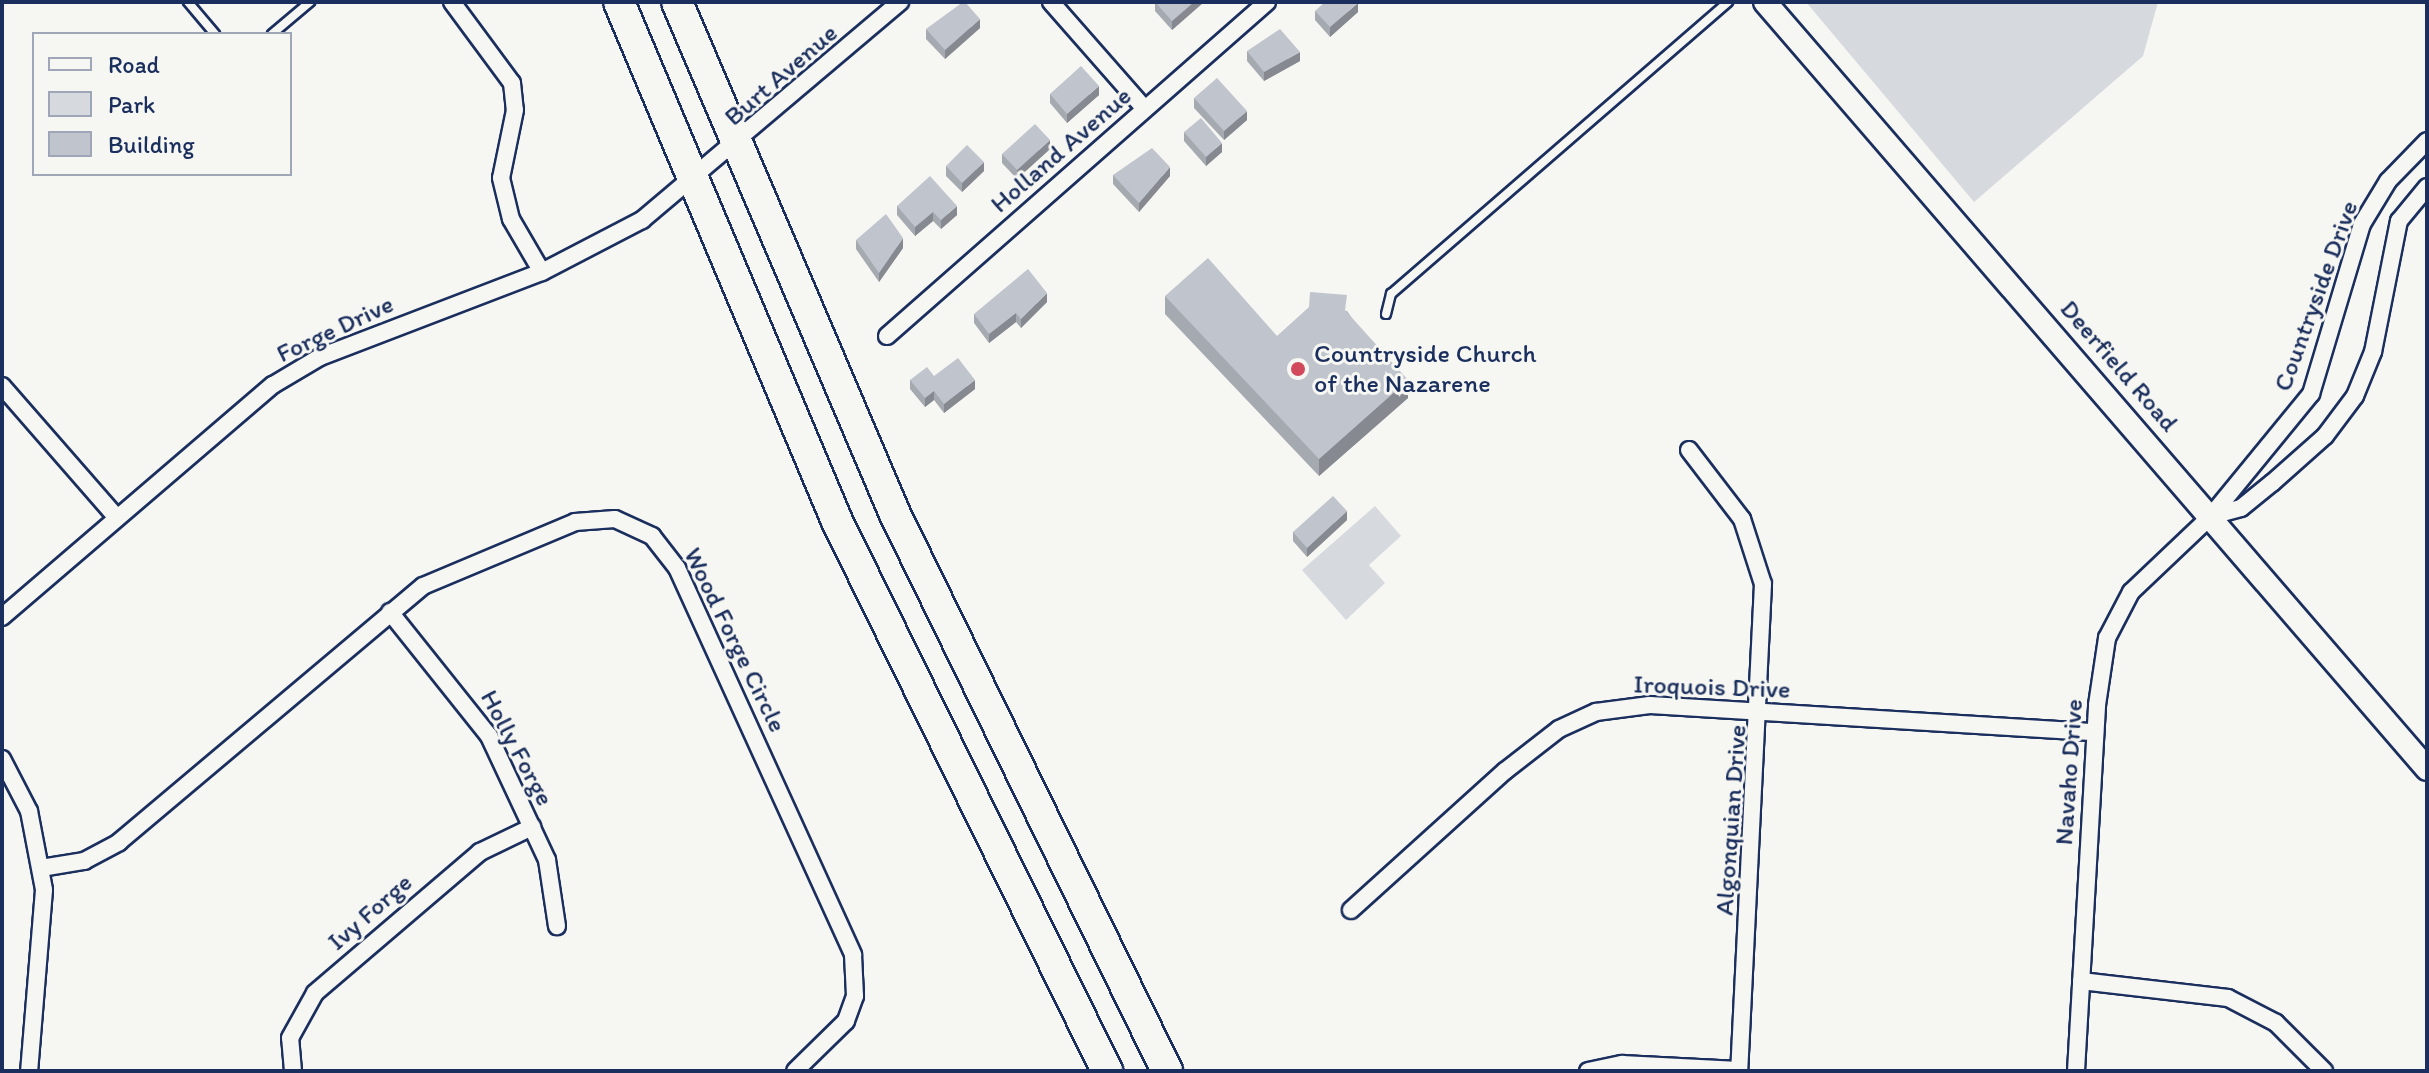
<!DOCTYPE html>
<style>
body{margin:0}
#map{position:relative;width:2429px;height:1073px;overflow:hidden;background:#f6f6f2;font-family:Itim,sans-serif}
div>[style]{position:absolute}
[style*='--x']{left:calc(var(--x)*1px);top:calc(var(--y)*1px);width:calc(var(--w)*1px);rotate:calc(var(--a)*1deg)}
.green>*{inset:0;background:#d6d9dd}
.roads{filter:drop-shadow(2px 0 #1b2f5e) drop-shadow(-2px 0 #1b2f5e) drop-shadow(0 2px #1b2f5e) drop-shadow(0 -2px #1b2f5e)}
.lane>*{height:8px;margin:-4px;padding:0 4px;transform-origin:4px;border-radius:4px;background:#f6f6f2}
.street>*{height:16px;margin:-8px;padding:0 8px;transform-origin:8px;border-radius:8px;background:#f6f6f2}
.secondary>*{height:22px;margin:-11px;padding:0 11px;transform-origin:11px;border-radius:11px;background:#f6f6f2}
.highway>*{height:30px;margin:-15px;padding:0 15px;transform-origin:15px;border-radius:15px;background:#f6f6f2}
.wall>*{inset:0;background:#a5a9b0}
.shaded-wall>*{inset:0;background:#868990}
.building>*{inset:0;background:#c0c4cd}
.dots>*{width:22px;height:22px;translate:-50% -50%;box-sizing:border-box;border:4px solid #f6f6f2;border-radius:50%}
span{translate:-50% -50%;white-space:nowrap;text-align:center;line-height:1.15;-webkit-text-stroke:6px #f6f6f2;paint-order:stroke}
.street-label{font-size:26px;color:#1b2f5e}
.poi-label{font-size:26px;color:#1b2f5e}
.left{translate:0 -50%;text-align:left}
.frame{position:absolute;inset:0;border:4px solid #1b2f5e;pointer-events:none}
.legend{position:absolute;left:32px;top:32px;width:260px;height:144px;box-sizing:border-box;background:#f6f6f2;border:2px solid #9ea6b7;margin:0;padding:10px 14px;list-style:none;font-size:24px;color:#1b2f5e}
.legend li{display:flex;align-items:center;gap:16px;height:40px}
.legend b{width:40px;border:2px solid #9ea6b7}
</style>
<div id="map">
<div class="green">
<i style="clip-path:polygon(1806px 2px,2158px 2px,2143px 56px,1974px 202px)"></i>
<i style="clip-path:polygon(1375px 506px,1401px 536px,1369px 565px,1385px 583px,1346px 620px,1302px 570px)"></i>
</div>
<div class="roads">
<div class="lane">
<i style="--x:188;--y:2;--w:42;--a:49.8"></i>
<i style="--x:272;--y:34;--w:50;--a:-40.1"></i>
<i style="--x:1386;--y:314;--w:21;--a:-76"></i>
<i style="--x:1391;--y:294;--w:446;--a:-40.9"></i>
</div>
<div class="street">
<i style="--x:452;--y:2;--w:101;--a:53.5"></i>
<i style="--x:512;--y:83;--w:27;--a:84"></i>
<i style="--x:515;--y:110;--w:69;--a:101.6"></i>
<i style="--x:501;--y:178;--w:42;--a:76.3"></i>
<i style="--x:511;--y:219;--w:61;--a:59.7"></i>
<i style="--x:1051;--y:2;--w:142;--a:48.7"></i>
<i style="--x:887;--y:336;--w:506;--a:-41.31"></i>
<i style="--x:2;--y:386;--w:175;--a:48.9"></i>
<i style="--x:1689;--y:450;--w:87;--a:52.5"></i>
<i style="--x:1742;--y:519;--w:68;--a:72.1"></i>
<i style="--x:1763;--y:584;--w:488;--a:92.8"></i>
<i style="--x:2211;--y:516;--w:31;--a:-15"></i>
<i style="--x:2241;--y:508;--w:40;--a:-39"></i>
<i style="--x:2272;--y:483;--w:71;--a:-41.6"></i>
<i style="--x:2325;--y:436;--w:50;--a:-53.1"></i>
<i style="--x:2355;--y:396;--w:48;--a:-67.8"></i>
<i style="--x:2373;--y:352;--w:134;--a:-78.8"></i>
<i style="--x:2399;--y:221;--w:44;--a:-50.5"></i>
<i style="--x:390;--y:612;--w:159;--a:51.4"></i>
<i style="--x:489;--y:736;--w:137;--a:64.9"></i>
<i style="--x:547;--y:860;--w:67;--a:81.4"></i>
<i style="--x:2;--y:617;--w:357;--a:-40.6"></i>
<i style="--x:273;--y:385;--w:55;--a:-30.8"></i>
<i style="--x:320;--y:357;--w:238;--a:-21"></i>
<i style="--x:542;--y:272;--w:113;--a:-27.5"></i>
<i style="--x:642;--y:220;--w:338;--a:-40.2"></i>
<i style="--x:2;--y:759;--w:59;--a:62.6"></i>
<i style="--x:29;--y:811;--w:80;--a:79.2"></i>
<i style="--x:44;--y:890;--w:182;--a:94.7"></i>
<i style="--x:41;--y:868;--w:44;--a:-9.2"></i>
<i style="--x:84;--y:861;--w:40;--a:-28"></i>
<i style="--x:119;--y:842;--w:397;--a:-40.1"></i>
<i style="--x:423;--y:586;--w:165;--a:-22.8"></i>
<i style="--x:575;--y:522;--w:40;--a:-4.3"></i>
<i style="--x:615;--y:519;--w:41;--a:24.7"></i>
<i style="--x:652;--y:536;--w:41;--a:52"></i>
<i style="--x:677;--y:568;--w:425;--a:65.5"></i>
<i style="--x:853;--y:955;--w:41;--a:87.2"></i>
<i style="--x:855;--y:996;--w:27;--a:110"></i>
<i style="--x:846;--y:1021;--w:71;--a:135.6"></i>
<i style="--x:1351;--y:910;--w:207;--a:-42.1"></i>
<i style="--x:1505;--y:771;--w:68;--a:-37.9"></i>
<i style="--x:1559;--y:729;--w:41;--a:-24.7"></i>
<i style="--x:1596;--y:712;--w:54;--a:-7.4"></i>
<i style="--x:1650;--y:705;--w:446;--a:3.5"></i>
<i style="--x:2081;--y:981;--w:148;--a:6.6"></i>
<i style="--x:2228;--y:998;--w:54;--a:27.5"></i>
<i style="--x:2276;--y:1023;--w:68;--a:45"></i>
<i style="--x:293;--y:1071;--w:33;--a:-95"></i>
<i style="--x:290;--y:1038;--w:51;--a:-60.9"></i>
<i style="--x:315;--y:993;--w:217;--a:-40.5"></i>
<i style="--x:480;--y:852;--w:58;--a:-25.7"></i>
<i style="--x:1588;--y:1071;--w:35;--a:-12"></i>
<i style="--x:1622;--y:1064;--w:117;--a:2.9"></i>
<i style="--x:2076;--y:1071;--w:367;--a:-86.7"></i>
<i style="--x:2097;--y:705;--w:68;--a:-81.5"></i>
<i style="--x:2107;--y:638;--w:52;--a:-62.4"></i>
<i style="--x:2131;--y:592;--w:110;--a:-43.5"></i>
<i style="--x:2211;--y:516;--w:158;--a:-50.7"></i>
<i style="--x:2311;--y:394;--w:177;--a:-73.3"></i>
<i style="--x:2362;--y:224;--w:50;--a:-58.8"></i>
<i style="--x:2388;--y:181;--w:56;--a:-45.7"></i>
</div>
<div class="secondary">
<i style="--x:1765;--y:2;--w:1013;--a:49.2"></i>
</div>
<div class="highway">
<i style="--x:619;--y:2;--w:563;--a:67.22"></i>
<i style="--x:837;--y:521;--w:613;--a:63.85"></i>
<i style="--x:677;--y:2;--w:556;--a:66.94"></i>
<i style="--x:895;--y:514;--w:620;--a:63.97"></i>
</div>
</div>
<div class="wall">
<i style="clip-path:polygon(1155px 2px,1204px 2px,1172px 30px,1155px 11px)"></i>
<i style="clip-path:polygon(1315px 11px,1358px 12px,1330px 37px,1315px 20px)"></i>
<i style="clip-path:polygon(980px 28px,945px 59px,926px 39px,926px 29px)"></i>
<i style="clip-path:polygon(1247px 51px,1300px 61px,1264px 81px,1247px 61px)"></i>
<i style="clip-path:polygon(1050px 94px,1099px 95px,1067px 123px,1050px 103px)"></i>
<i style="clip-path:polygon(1194px 98px,1247px 120px,1224px 140px,1194px 108px)"></i>
<i style="clip-path:polygon(1184px 132px,1222px 152px,1206px 166px,1184px 141px)"></i>
<i style="clip-path:polygon(1050px 149px,1017px 179px,1002px 163px,1002px 154px)"></i>
<i style="clip-path:polygon(946px 166px,984px 171px,962px 192px,946px 176px)"></i>
<i style="clip-path:polygon(1113px 175px,1170px 176px,1139px 212px,1113px 184px)"></i>
<i style="clip-path:polygon(897px 206px,957px 215px,941px 229px,933px 221px,915px 236px,897px 215px)"></i>
<i style="clip-path:polygon(856px 240px,903px 248px,879px 282px,856px 249px)"></i>
<i style="clip-path:polygon(1165px 296px,1277px 336px,1347px 311px,1408px 398px,1319px 476px,1165px 314px)"></i>
<i style="clip-path:polygon(1047px 302px,1021px 328px,1016px 322px,989px 343px,974px 323px,974px 314px)"></i>
<i style="clip-path:polygon(934px 376px,975px 389px,944px 413px,934px 400px,925px 407px,910px 389px,910px 380px)"></i>
<i style="clip-path:polygon(1347px 520px,1307px 557px,1293px 541px,1293px 532px)"></i>
</div>
<div class="shaded-wall">
<i style="clip-path:polygon(1194px 2px,1204px 2px,1172px 30px,1172px 21px)"></i>
<i style="clip-path:polygon(1358px 3px,1358px 12px,1330px 37px,1330px 27px)"></i>
<i style="clip-path:polygon(980px 19px,980px 28px,945px 59px,945px 50px)"></i>
<i style="clip-path:polygon(1300px 52px,1300px 61px,1264px 81px,1264px 72px)"></i>
<i style="clip-path:polygon(1099px 86px,1099px 95px,1067px 123px,1067px 114px)"></i>
<i style="clip-path:polygon(1247px 111px,1247px 120px,1224px 140px,1224px 131px)"></i>
<i style="clip-path:polygon(1050px 140px,1050px 149px,1017px 179px,1017px 170px)"></i>
<i style="clip-path:polygon(1222px 143px,1222px 152px,1206px 166px,1206px 157px)"></i>
<i style="clip-path:polygon(984px 162px,984px 171px,962px 192px,962px 183px)"></i>
<i style="clip-path:polygon(1170px 167px,1170px 176px,1139px 212px,1139px 203px)"></i>
<i style="clip-path:polygon(957px 206px,957px 215px,941px 229px,941px 220px)"></i>
<i style="clip-path:polygon(933px 212px,933px 221px,915px 236px,915px 227px)"></i>
<i style="clip-path:polygon(903px 238px,903px 248px,879px 282px,879px 273px)"></i>
<i style="clip-path:polygon(1047px 293px,1047px 302px,1021px 328px,1021px 319px)"></i>
<i style="clip-path:polygon(1016px 313px,1016px 322px,989px 343px,989px 334px)"></i>
<i style="clip-path:polygon(975px 380px,975px 389px,944px 413px,944px 404px)"></i>
<i style="clip-path:polygon(1408px 380px,1408px 398px,1319px 476px,1319px 459px)"></i>
<i style="clip-path:polygon(934px 391px,934px 400px,925px 407px,925px 398px)"></i>
<i style="clip-path:polygon(1347px 511px,1347px 520px,1307px 557px,1307px 548px)"></i>
</div>
<div class="building">
<i style="clip-path:polygon(963px 2px,965px 2px,980px 19px,945px 50px,926px 29px)"></i>
<i style="clip-path:polygon(1155px 2px,1194px 2px,1172px 21px)"></i>
<i style="clip-path:polygon(1325px 2px,1358px 2px,1358px 3px,1330px 27px,1315px 11px)"></i>
<i style="clip-path:polygon(1280px 29px,1300px 52px,1264px 72px,1247px 51px)"></i>
<i style="clip-path:polygon(1081px 66px,1099px 86px,1067px 114px,1050px 94px)"></i>
<i style="clip-path:polygon(1217px 78px,1247px 111px,1224px 131px,1194px 98px)"></i>
<i style="clip-path:polygon(1201px 118px,1222px 143px,1206px 157px,1184px 132px)"></i>
<i style="clip-path:polygon(1035px 124px,1050px 140px,1017px 170px,1002px 154px)"></i>
<i style="clip-path:polygon(967px 145px,984px 162px,962px 183px,946px 166px)"></i>
<i style="clip-path:polygon(1152px 148px,1170px 167px,1139px 203px,1113px 175px)"></i>
<i style="clip-path:polygon(930px 176px,957px 206px,941px 220px,933px 212px,915px 227px,897px 206px)"></i>
<i style="clip-path:polygon(886px 214px,903px 238px,879px 273px,856px 240px)"></i>
<i style="clip-path:polygon(1208px 258px,1277px 336px,1309px 307px,1310px 292px,1347px 295px,1345px 310px,1408px 380px,1319px 459px,1165px 296px)"></i>
<i style="clip-path:polygon(1028px 269px,1047px 293px,1021px 319px,1016px 313px,989px 334px,974px 314px)"></i>
<i style="clip-path:polygon(958px 358px,975px 380px,944px 404px,934px 391px,925px 398px,910px 380px,927px 367px,934px 376px)"></i>
<i style="clip-path:polygon(1333px 496px,1347px 511px,1307px 548px,1293px 532px)"></i>
</div>
<div class="dots">
<i style="left:1298px;top:369px;background:#d1495b"></i>
</div>
<div class="street-label">
<span style="left:781px;top:75px;rotate:-41deg">Burt Avenue</span>
<span style="left:1061px;top:150px;rotate:-41deg">Holland Avenue</span>
<span style="left:2316px;top:296px;rotate:-70deg">Countryside Drive</span>
<span style="left:335px;top:329px;rotate:-25deg">Forge Drive</span>
<span style="left:2119px;top:366px;rotate:49deg">Deerfield Road</span>
<span style="left:735px;top:640px;rotate:64deg">Wood Forge Circle</span>
<span style="left:1712px;top:687px;rotate:2deg">Iroquois Drive</span>
<span style="left:517px;top:748px;rotate:62deg">Holly Forge</span>
<span style="left:2069px;top:772px;rotate:-86deg">Navaho Drive</span>
<span style="left:1731px;top:820px;rotate:-86deg">Algonquian Drive</span>
<span style="left:370px;top:912px;rotate:-41deg">Ivy Forge</span>
</div>
<div class="poi-label">
<span class="left" style="left:1314px;top:369px">Countryside Church<br>of the Nazarene</span>
</div>
<div class="frame"></div>
<ul class="legend">
<li><b style="height:10px;background:#f6f6f2"></b>Road</li>
<li><b style="height:22px;background:#d6d9dd"></b>Park</li>
<li><b style="height:22px;background:#c0c4cd"></b>Building</li>
</ul>
</div>
